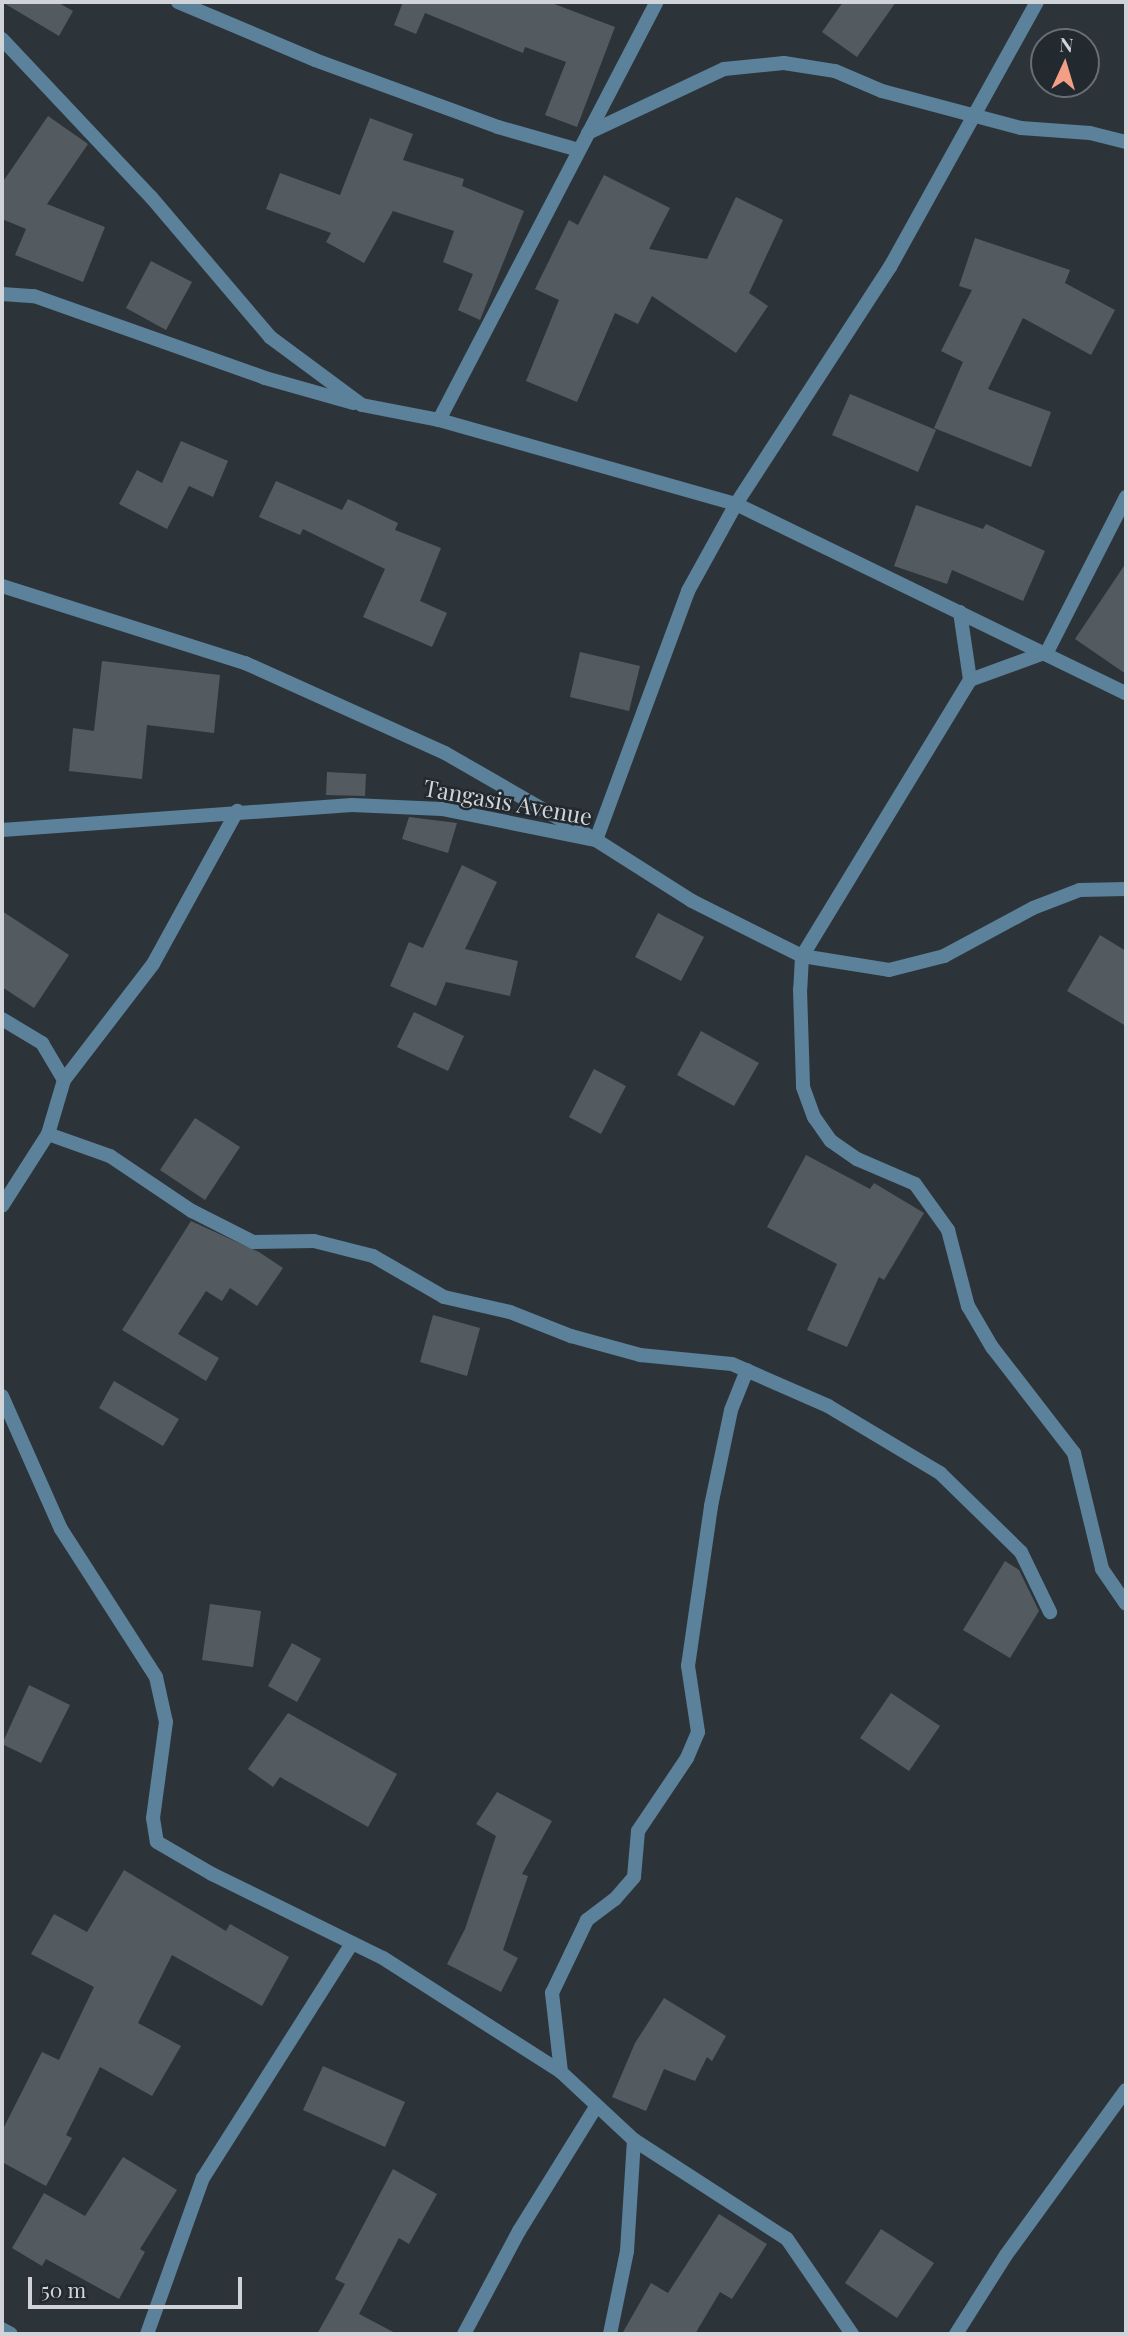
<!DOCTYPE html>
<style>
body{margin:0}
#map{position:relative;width:1128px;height:2336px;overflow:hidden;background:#2d3439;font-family:"Playfair Display",serif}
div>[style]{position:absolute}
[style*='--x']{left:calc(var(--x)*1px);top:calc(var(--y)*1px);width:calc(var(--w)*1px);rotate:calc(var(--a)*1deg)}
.building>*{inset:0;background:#535b61}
.minor>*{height:14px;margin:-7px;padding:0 7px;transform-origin:7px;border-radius:7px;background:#5c819b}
span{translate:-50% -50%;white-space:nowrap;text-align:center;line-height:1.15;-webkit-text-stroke:5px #232a2f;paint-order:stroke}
.street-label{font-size:23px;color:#d0d4d8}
.frame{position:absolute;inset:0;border:4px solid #d0d4d8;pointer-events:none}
.north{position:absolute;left:1030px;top:28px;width:70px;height:70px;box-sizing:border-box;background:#232a2f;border:2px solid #686e73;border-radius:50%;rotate:4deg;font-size:19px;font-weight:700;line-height:28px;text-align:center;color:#d0d4d8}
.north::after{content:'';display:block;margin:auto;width:24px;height:32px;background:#f39f85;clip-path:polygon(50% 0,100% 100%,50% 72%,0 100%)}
.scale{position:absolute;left:28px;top:2277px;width:214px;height:32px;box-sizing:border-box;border:4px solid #d0d4d8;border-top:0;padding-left:9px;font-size:21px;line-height:24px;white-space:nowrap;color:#d0d4d8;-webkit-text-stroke:5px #232a2f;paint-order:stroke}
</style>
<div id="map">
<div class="building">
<i style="clip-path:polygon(2px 2px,57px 2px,73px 11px,59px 36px)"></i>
<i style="clip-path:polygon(403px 2px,549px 2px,615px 27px,577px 127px,545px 115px,566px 62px,525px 47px,523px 53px,425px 13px,416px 34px,394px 25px)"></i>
<i style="clip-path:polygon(843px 2px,896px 2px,857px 57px,822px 32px)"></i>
<i style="clip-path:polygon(48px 116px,88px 144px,47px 204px,105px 227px,83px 282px,15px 255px,26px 229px,2px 219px,2px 183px)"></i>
<i style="clip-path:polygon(370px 118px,413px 134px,403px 160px,464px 179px,462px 186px,524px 211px,480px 320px,458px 310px,473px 274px,443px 262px,454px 231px,393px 211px,364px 263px,326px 242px,331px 233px,266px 209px,280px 173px,340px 195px)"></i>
<i style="clip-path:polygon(604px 175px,670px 208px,649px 249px,707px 259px,736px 197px,783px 220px,749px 293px,768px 306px,736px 353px,652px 296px,638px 324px,615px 313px,577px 402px,526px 381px,559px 300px,535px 289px,569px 220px,578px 225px)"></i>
<i style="clip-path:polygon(975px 238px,1070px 270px,1065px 283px,1115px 310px,1091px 355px,1023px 318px,988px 389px,1051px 412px,1031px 467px,934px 428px,963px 362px,941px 351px,972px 290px,959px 286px)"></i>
<i style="clip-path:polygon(151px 261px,192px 282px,166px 330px,126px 308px)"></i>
<i style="clip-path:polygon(850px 394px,936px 430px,918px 472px,832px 435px)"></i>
<i style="clip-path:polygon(181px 441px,228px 461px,213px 497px,189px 486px,167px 529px,119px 504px,137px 470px,162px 483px)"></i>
<i style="clip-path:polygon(276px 481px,342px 510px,348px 499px,398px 523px,395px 530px,441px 548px,420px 601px,447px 613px,432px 647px,363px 617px,385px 569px,303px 529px,300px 535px,259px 517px)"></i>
<i style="clip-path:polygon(916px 505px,983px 529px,986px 524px,1045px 551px,1023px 601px,952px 570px,947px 584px,894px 566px)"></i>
<i style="clip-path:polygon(1126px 563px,1126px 674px,1075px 639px)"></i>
<i style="clip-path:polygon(580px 652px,640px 666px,629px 711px,570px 697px)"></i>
<i style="clip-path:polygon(102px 661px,220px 675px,214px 733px,147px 725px,142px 779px,69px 771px,73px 728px,94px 731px)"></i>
<i style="clip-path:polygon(327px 772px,366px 774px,365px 796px,326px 795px)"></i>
<i style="clip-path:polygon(409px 817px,457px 823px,448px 853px,402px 839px)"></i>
<i style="clip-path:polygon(462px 865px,497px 882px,465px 949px,518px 961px,510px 996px,446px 982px,436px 1006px,390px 986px,409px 942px,423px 948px)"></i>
<i style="clip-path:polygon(2px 911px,69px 955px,34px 1008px,2px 987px)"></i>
<i style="clip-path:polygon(658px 913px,704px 937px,681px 981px,635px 957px)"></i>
<i style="clip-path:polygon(1100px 935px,1126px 951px,1126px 1026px,1067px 991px)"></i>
<i style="clip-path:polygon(414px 1012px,464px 1036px,448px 1071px,397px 1047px)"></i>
<i style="clip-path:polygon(701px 1031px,759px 1063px,734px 1106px,677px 1075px)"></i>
<i style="clip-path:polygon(594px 1069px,626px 1086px,601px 1134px,569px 1117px)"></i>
<i style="clip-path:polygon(195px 1118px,240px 1147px,205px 1200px,160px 1170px)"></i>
<i style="clip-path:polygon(806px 1155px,870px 1189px,874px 1183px,924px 1213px,884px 1280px,879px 1277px,847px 1347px,807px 1330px,837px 1264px,767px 1227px)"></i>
<i style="clip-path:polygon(191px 1221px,259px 1252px,283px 1268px,257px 1306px,230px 1288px,222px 1301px,206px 1291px,178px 1334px,219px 1358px,206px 1381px,122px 1330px)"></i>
<i style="clip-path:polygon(433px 1315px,480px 1328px,467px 1376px,420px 1362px)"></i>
<i style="clip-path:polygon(114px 1381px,179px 1419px,163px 1446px,99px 1408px)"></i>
<i style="clip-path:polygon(1005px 1561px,1019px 1570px,1039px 1611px,1010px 1658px,963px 1630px)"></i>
<i style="clip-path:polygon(210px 1604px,261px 1611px,253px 1667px,202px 1660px)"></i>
<i style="clip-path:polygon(292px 1643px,321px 1659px,297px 1702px,268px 1686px)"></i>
<i style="clip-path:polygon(29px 1685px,70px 1705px,41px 1763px,2px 1744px)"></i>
<i style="clip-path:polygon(891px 1693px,940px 1726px,909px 1771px,860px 1738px)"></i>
<i style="clip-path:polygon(288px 1713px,397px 1774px,368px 1827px,280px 1777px,273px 1787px,248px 1769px)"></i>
<i style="clip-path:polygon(497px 1792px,552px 1821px,522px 1874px,528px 1876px,503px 1950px,518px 1958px,501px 1992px,447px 1964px,465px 1929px,496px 1836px,476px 1824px)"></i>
<i style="clip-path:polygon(124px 1870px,226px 1931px,230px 1924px,289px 1957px,262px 2006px,172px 1955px,138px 2023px,181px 2046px,152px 2096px,100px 2067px,66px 2135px,72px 2138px,46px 2186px,2px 2162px,2px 2131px,42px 2052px,59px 2060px,94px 1987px,31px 1954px,54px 1914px,87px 1932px)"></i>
<i style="clip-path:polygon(664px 1998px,726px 2036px,712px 2061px,707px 2057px,695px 2081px,664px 2069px,646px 2111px,612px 2097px,635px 2043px)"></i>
<i style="clip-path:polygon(323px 2066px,405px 2102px,385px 2147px,303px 2110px)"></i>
<i style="clip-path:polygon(123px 2157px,177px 2190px,140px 2249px,145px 2252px,119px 2299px,46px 2259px,42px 2266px,12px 2248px,44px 2193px,85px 2216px)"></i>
<i style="clip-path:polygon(393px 2169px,437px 2194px,409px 2244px,399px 2238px,359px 2314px,397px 2334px,317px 2334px,345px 2284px,335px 2279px)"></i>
<i style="clip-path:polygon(719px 2214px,767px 2244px,732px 2299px,720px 2292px,695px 2334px,622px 2334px,651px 2283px,668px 2293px)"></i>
<i style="clip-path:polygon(881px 2229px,934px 2263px,897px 2318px,845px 2283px)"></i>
</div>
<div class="minor">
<i style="--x:178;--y:2;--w:149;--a:22.9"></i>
<i style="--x:315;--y:60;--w:195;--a:20.1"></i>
<i style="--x:498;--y:127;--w:84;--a:15.9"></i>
<i style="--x:2;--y:39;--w:217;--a:46.7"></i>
<i style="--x:151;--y:197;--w:184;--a:49.6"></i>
<i style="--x:270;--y:337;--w:114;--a:36.5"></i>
<i style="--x:362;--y:405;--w:78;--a:11"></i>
<i style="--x:439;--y:420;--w:309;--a:15.8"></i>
<i style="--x:736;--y:504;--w:433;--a:25.9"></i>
<i style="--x:588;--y:133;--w:150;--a:-25.2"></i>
<i style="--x:724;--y:69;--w:60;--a:-5.7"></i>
<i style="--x:784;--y:63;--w:52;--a:8.9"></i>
<i style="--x:835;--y:71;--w:51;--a:23.1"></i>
<i style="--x:882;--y:91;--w:144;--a:14.9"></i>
<i style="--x:1021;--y:128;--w:69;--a:4.1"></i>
<i style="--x:1090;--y:133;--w:37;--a:14"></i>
<i style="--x:2;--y:294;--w:32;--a:4"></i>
<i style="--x:34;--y:296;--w:245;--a:19.5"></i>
<i style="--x:265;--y:378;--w:92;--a:15.7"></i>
<i style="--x:439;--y:420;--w:471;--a:-62.5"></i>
<i style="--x:1126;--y:497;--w:174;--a:117"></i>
<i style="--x:1047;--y:652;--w:82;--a:160"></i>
<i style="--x:970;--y:680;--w:323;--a:121.3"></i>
<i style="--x:802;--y:956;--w:33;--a:93"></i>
<i style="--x:800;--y:989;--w:98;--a:88.2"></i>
<i style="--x:803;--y:1087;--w:32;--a:70"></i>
<i style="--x:814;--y:1117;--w:29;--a:55"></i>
<i style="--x:831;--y:1141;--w:32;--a:35"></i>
<i style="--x:857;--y:1159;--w:63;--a:23.3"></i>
<i style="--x:915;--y:1184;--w:57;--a:54.3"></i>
<i style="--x:948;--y:1230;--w:79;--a:75.3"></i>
<i style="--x:968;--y:1306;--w:48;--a:59.7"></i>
<i style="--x:992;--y:1347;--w:134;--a:52.3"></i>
<i style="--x:1074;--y:1453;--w:119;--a:76.4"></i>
<i style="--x:1102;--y:1569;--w:42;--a:55.6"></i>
<i style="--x:2;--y:586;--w:255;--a:17.6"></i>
<i style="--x:245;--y:663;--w:219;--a:24.2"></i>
<i style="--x:445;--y:753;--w:174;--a:29.9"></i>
<i style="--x:596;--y:840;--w:265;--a:-69.7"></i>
<i style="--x:688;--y:591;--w:99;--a:-61.1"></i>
<i style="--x:736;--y:504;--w:283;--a:-57"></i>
<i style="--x:890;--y:267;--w:303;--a:-61"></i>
<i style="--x:960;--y:612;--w:69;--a:81.6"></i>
<i style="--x:2;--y:830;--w:351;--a:-4.1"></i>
<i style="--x:352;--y:805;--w:90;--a:2.5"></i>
<i style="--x:442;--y:809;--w:157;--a:11.4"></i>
<i style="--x:596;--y:840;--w:114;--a:32.4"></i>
<i style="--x:692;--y:901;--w:123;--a:26.6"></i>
<i style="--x:802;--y:956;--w:88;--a:9.1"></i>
<i style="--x:889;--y:970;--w:57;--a:-14.3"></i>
<i style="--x:944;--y:956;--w:101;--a:-28.3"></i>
<i style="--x:1033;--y:908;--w:50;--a:-21"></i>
<i style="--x:1080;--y:890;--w:46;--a:-1.2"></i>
<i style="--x:2;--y:1019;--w:47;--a:31"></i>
<i style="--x:42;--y:1043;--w:43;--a:59.3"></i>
<i style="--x:64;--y:1080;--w:56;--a:106.5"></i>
<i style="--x:48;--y:1134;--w:85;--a:122.6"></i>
<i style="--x:64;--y:1080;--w:146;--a:-52.5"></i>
<i style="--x:153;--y:964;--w:175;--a:-61.2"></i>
<i style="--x:48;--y:1134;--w:66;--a:19.5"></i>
<i style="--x:110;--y:1156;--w:99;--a:33.9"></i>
<i style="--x:192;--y:1211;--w:68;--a:26.9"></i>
<i style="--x:253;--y:1242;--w:61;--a:-0.9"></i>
<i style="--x:314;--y:1241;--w:61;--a:14.3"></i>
<i style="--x:373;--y:1256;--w:82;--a:30"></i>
<i style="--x:444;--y:1297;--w:68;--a:12.8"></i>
<i style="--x:510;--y:1312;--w:66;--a:21.5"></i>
<i style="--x:571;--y:1336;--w:72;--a:15.4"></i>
<i style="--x:640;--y:1355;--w:92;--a:5.6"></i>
<i style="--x:732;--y:1364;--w:105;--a:23.6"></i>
<i style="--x:828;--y:1406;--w:131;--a:30.9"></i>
<i style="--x:940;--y:1473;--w:113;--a:44.3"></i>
<i style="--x:1021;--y:1552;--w:67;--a:64.2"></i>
<i style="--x:2;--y:1396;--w:145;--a:66.1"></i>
<i style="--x:61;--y:1529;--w:176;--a:57.3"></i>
<i style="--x:156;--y:1677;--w:46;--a:77.5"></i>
<i style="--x:166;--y:1722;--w:97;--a:97.7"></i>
<i style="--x:153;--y:1818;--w:24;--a:81"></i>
<i style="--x:157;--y:1842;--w:64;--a:30.2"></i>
<i style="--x:212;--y:1874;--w:191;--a:26.2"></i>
<i style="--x:383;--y:1958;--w:211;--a:32.6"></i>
<i style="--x:561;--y:2072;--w:100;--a:43"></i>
<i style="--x:634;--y:2140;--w:182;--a:32.9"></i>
<i style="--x:787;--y:2239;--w:115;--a:55.6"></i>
<i style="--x:561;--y:2072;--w:80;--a:-96.5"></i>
<i style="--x:552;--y:1993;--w:81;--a:-64.4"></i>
<i style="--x:587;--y:1920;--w:35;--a:-37"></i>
<i style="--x:615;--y:1899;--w:29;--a:-49"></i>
<i style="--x:634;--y:1877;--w:46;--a:-85"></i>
<i style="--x:638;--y:1831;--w:88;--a:-56.1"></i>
<i style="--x:687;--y:1758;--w:28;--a:-67"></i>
<i style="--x:698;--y:1732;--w:67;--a:-98.6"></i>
<i style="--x:688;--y:1666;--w:162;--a:-81.8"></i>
<i style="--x:711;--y:1506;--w:98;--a:-78.2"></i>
<i style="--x:731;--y:1410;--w:43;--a:-68.2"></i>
<i style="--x:2;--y:2329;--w:10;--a:29"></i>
<i style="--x:147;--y:2334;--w:166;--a:-70.3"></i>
<i style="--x:203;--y:2178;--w:278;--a:-57.6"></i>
<i style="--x:464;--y:2334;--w:117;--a:-61.9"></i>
<i style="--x:519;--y:2231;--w:146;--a:-58.2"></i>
<i style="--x:610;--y:2334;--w:85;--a:-78.4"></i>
<i style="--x:627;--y:2251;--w:111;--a:-86.4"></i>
<i style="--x:956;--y:2334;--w:93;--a:-57.7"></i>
<i style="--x:1006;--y:2255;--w:204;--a:-54"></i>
</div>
<div class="street-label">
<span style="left:508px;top:802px;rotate:10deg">Tangasis Avenue</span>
</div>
<div class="frame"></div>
<div class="north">N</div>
<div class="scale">50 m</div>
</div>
